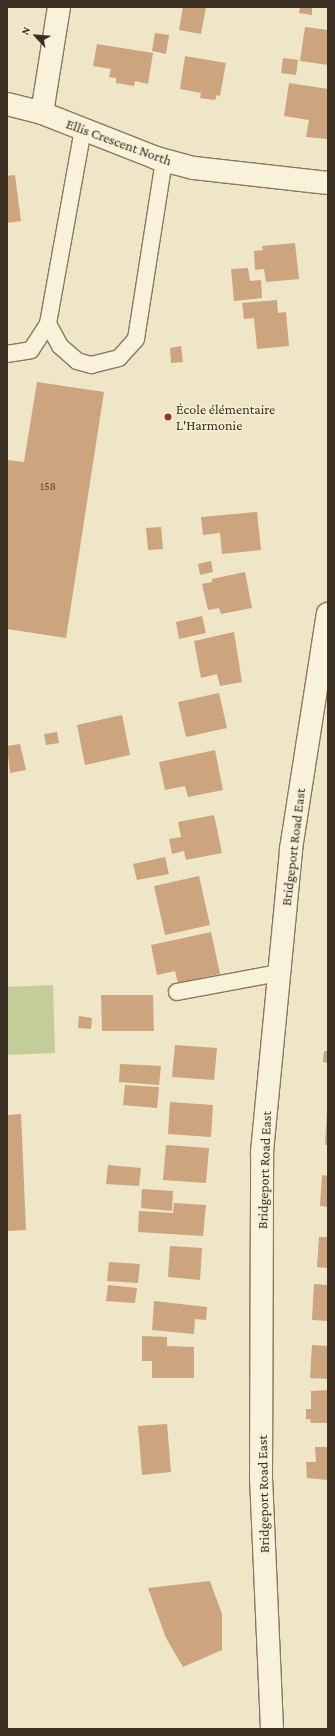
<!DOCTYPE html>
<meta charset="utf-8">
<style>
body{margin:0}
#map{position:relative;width:335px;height:1736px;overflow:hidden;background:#eee6c7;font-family:"Crimson Pro",serif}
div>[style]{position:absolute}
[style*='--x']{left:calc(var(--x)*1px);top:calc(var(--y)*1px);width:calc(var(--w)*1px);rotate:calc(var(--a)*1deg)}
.green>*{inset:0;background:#c3cd9a}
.building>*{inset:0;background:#cca47d}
.roads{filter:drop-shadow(1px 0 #8a785c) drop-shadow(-1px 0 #8a785c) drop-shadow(0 1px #8a785c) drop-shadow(0 -1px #8a785c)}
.service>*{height:16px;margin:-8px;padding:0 8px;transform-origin:8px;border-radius:8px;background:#f9f2da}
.minor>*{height:22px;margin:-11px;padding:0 11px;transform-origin:11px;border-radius:11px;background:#f9f2da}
.secondary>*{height:22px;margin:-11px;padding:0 11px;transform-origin:11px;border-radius:11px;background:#f9f2da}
.dots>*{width:11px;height:11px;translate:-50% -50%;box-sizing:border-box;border:2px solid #f6efd6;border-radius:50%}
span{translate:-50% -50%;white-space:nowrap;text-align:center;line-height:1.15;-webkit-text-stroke:3px #f6efd6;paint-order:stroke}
.number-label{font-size:12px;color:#5e4c37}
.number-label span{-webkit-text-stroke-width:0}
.street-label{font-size:14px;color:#3a2f20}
.poi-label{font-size:14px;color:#3a2f20}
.left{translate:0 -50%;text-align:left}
.frame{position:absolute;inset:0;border:8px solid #3a2f20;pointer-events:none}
.north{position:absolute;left:16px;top:16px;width:40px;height:40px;-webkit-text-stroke:3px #f6efd6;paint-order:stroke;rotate:296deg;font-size:11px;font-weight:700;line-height:16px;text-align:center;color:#3a2f20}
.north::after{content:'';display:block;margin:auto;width:14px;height:18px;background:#3a2f20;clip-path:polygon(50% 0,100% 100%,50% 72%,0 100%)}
</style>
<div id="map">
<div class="green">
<i style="clip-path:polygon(53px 985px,55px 1053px,7px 1055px,7px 987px)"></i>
</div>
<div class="building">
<i style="clip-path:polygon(183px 7px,206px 7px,201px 34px,179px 30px)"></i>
<i style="clip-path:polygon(300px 7px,312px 7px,312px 15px,299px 13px)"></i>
<i style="clip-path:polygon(305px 27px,328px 30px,328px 65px,300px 61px)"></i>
<i style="clip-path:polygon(155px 33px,169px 35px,166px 54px,152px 51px)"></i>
<i style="clip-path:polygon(97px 44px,153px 53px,148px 84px,135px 81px,134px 86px,116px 83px,116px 78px,109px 77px,111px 69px,93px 66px)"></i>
<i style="clip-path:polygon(185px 56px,226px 63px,220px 96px,217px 95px,215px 100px,200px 98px,201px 93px,180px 89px)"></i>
<i style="clip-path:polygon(283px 58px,298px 60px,296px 75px,281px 73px)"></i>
<i style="clip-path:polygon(289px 83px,328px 89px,328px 139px,306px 137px,309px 120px,284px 116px)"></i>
<i style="clip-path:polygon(15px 175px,21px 221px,7px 223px,7px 176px)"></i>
<i style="clip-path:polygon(295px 243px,299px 279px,266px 282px,264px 269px,255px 270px,254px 251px,263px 250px,262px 246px)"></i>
<i style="clip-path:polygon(248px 268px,250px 281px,261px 280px,262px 298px,234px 301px,231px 269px)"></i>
<i style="clip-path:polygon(277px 300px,278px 313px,286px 312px,289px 346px,257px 349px,254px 318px,244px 319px,242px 303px)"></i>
<i style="clip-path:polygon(181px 346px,183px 362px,171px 363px,170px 348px)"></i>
<i style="clip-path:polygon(37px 382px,104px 392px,66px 638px,7px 629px,7px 460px,24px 462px)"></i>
<i style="clip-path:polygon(257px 512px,261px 550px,222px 554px,220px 533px,203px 535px,201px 517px)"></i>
<i style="clip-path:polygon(161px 527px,163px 549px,148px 550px,146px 528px)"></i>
<i style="clip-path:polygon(211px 561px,213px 572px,200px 575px,198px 564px)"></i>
<i style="clip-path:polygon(245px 572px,252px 608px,221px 614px,219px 608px,208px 610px,202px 584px,212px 582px,212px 579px)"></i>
<i style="clip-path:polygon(202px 616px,206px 633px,179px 639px,176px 622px)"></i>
<i style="clip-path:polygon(234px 632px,242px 682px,220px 686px,217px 674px,201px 678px,194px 641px)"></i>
<i style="clip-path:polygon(219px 693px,227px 728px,186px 737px,178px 702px)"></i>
<i style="clip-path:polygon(122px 715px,130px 755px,85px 765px,77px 725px)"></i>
<i style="clip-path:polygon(57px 732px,59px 743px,46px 745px,44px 734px)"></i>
<i style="clip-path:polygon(20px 744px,26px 770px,10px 773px,7px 746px)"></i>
<i style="clip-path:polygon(215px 750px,223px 790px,188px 797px,185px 786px,165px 790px,159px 762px)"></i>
<i style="clip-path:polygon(214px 815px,222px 853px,186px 860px,184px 851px,172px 854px,169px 839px,181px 837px,178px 822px)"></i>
<i style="clip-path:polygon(165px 857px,169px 874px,137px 880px,133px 864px)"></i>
<i style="clip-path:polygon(199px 876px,210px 925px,165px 935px,154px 886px)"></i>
<i style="clip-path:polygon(211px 932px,220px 974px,178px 983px,175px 971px,157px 975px,151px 945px)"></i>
<i style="clip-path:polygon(101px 995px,153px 995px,154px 1031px,102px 1031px)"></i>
<i style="clip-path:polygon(79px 1016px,92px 1018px,91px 1029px,78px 1028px)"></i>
<i style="clip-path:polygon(175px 1045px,217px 1048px,214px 1080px,172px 1077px)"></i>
<i style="clip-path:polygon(324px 1051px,328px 1051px,328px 1063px,323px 1062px)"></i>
<i style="clip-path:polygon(120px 1064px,161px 1066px,159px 1085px,119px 1082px)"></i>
<i style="clip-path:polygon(125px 1085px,159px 1087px,157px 1108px,123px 1105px)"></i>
<i style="clip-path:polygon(170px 1102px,213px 1105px,211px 1137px,168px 1134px)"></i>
<i style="clip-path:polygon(327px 1110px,328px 1110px,328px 1145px,325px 1145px)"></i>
<i style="clip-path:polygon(21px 1114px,26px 1230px,7px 1231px,7px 1115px)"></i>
<i style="clip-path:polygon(166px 1145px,209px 1148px,206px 1183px,163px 1180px)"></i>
<i style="clip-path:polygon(108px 1165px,141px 1168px,139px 1186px,106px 1184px)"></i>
<i style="clip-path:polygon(322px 1175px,328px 1176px,328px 1207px,320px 1206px)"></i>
<i style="clip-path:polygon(142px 1189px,173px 1191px,172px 1211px,141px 1208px)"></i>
<i style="clip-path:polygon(174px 1203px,206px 1205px,203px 1236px,138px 1232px,139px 1211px,173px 1213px)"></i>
<i style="clip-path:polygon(319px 1237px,328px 1237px,328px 1268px,317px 1267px)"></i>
<i style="clip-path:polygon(170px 1246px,202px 1248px,200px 1280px,168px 1277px)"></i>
<i style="clip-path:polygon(109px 1262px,140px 1264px,138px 1283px,107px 1281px)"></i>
<i style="clip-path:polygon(314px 1284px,328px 1285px,328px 1321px,312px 1320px)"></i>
<i style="clip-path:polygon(108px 1285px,137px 1288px,135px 1303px,106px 1301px)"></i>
<i style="clip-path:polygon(154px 1301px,207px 1307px,206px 1320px,195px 1319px,194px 1334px,152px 1330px)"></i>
<i style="clip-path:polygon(142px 1336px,167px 1337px,167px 1346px,194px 1347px,194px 1378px,152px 1378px,152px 1361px,142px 1361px)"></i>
<i style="clip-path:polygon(312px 1345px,328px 1346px,328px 1379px,310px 1378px)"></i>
<i style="clip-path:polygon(328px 1390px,328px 1423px,311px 1423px,310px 1419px,306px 1419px,306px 1409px,311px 1409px,311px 1391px)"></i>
<i style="clip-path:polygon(167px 1424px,171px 1472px,142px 1475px,138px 1426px)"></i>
<i style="clip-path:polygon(315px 1447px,328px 1447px,328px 1480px,307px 1478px,306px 1462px,316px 1462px)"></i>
<i style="clip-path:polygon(210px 1581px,222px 1614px,222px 1650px,183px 1667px,166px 1638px,148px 1588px)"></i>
</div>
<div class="roads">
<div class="service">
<i style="--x:83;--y:129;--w:198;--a:100.2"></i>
<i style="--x:48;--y:324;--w:25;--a:61"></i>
<i style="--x:60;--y:346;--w:23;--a:41"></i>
<i style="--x:77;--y:361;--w:15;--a:16"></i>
<i style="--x:91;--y:365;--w:29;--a:-14"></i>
<i style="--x:119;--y:358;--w:25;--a:-48"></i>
<i style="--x:136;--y:339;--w:181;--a:-81.1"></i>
<i style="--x:7;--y:354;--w:24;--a:-9"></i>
<i style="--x:31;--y:350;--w:31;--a:-57"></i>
<i style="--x:177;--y:992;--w:104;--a:-10.6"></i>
</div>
<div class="minor">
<i style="--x:7;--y:104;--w:36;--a:14"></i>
<i style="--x:42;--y:113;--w:123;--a:21.5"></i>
<i style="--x:156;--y:158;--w:39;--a:15"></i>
<i style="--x:194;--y:168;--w:135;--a:6.4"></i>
<i style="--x:42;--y:113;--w:107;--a:-80.9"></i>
</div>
<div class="secondary">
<i style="--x:272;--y:1729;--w:250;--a:-92.5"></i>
<i style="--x:261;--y:1479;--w:327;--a:-89.8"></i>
<i style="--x:262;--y:1152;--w:304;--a:-84.5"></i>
<i style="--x:291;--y:849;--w:238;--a:-81.1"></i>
</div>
</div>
<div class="dots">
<i style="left:168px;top:417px;background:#99342c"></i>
</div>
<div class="number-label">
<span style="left:48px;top:487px">158</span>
</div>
<div class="street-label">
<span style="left:119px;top:142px;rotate:20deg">Ellis Crescent North</span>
<span style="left:293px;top:847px;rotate:-83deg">Bridgeport Road East</span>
<span style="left:264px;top:1170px;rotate:-88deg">Bridgeport Road East</span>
<span style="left:263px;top:1494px;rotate:-91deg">Bridgeport Road East</span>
</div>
<div class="poi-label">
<span class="left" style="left:176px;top:417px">École élémentaire<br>L'Harmonie</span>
</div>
<div class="frame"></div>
<div class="north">N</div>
</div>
